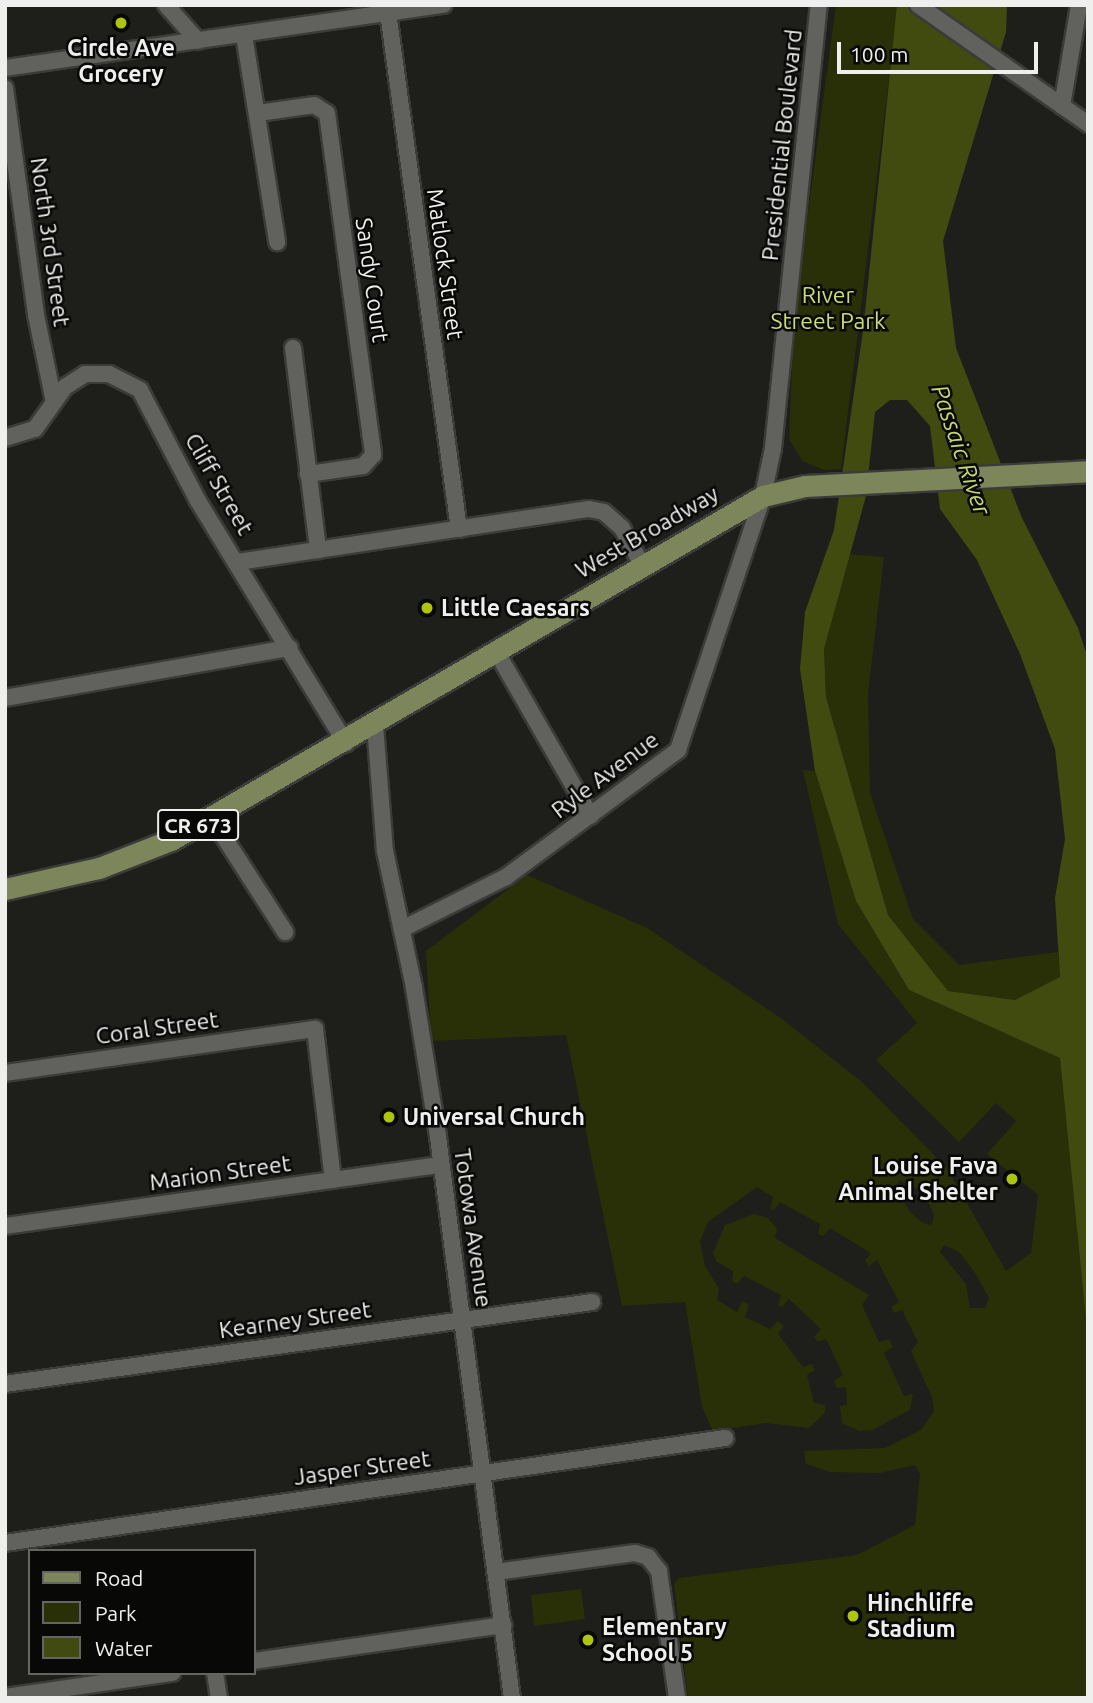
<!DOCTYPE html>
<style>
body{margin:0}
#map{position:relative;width:1093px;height:1703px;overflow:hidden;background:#1e1f1b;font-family:Ubuntu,sans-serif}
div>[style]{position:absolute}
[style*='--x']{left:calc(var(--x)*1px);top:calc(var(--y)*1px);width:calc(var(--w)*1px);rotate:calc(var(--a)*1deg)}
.green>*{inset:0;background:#292f07}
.water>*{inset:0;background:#414b0f}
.roads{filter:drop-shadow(2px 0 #3b3c39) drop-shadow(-2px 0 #3b3c39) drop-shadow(0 2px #3b3c39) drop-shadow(0 -2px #3b3c39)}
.minor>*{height:16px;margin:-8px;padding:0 8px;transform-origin:8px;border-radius:8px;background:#61625e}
.major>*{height:21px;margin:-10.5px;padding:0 10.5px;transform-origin:10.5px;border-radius:10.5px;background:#7d855b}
.dots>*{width:19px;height:19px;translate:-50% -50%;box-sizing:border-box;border:4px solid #080807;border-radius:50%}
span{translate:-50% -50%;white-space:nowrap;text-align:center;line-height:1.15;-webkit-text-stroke:5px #080807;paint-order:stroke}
.shield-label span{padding:2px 5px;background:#080807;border:2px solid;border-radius:5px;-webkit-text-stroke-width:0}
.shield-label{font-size:21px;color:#eff0ed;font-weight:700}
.poi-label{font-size:23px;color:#eff0ed;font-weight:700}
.left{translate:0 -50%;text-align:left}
.right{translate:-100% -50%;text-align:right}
.street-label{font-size:23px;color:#eff0ed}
.park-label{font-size:23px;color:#c9dd75}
.water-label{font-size:24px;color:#c4d871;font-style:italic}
.frame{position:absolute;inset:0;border:7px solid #eff0ed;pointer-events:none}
.legend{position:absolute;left:28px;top:1549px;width:228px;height:126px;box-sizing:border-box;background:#080807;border:2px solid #646563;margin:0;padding:9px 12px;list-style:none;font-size:21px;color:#eff0ed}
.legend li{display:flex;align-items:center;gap:14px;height:35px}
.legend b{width:35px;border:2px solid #646563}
.scale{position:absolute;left:837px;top:42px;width:201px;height:32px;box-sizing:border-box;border:4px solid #eff0ed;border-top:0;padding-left:9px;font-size:21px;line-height:24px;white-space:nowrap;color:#eff0ed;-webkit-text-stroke:5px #080807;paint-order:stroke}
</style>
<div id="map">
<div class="green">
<i style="clip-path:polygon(836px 5px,898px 5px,841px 469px,824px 470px,802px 461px,789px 439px,794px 316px)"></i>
<i style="clip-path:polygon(849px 554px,884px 557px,868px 694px,870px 793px,913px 919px,959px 965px,1058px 952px,1060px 978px,1015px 1000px,948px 991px,888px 915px,826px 697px,824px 649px)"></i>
<i style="clip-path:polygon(evenodd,803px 770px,815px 771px,856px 901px,909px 990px,1060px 1058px,1088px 1340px,1088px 1698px,688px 1698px,674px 1584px,679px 1578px,857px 1555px,915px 1525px,920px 1474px,915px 1465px,880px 1473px,829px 1472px,806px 1464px,804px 1451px,885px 1448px,921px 1430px,934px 1411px,932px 1397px,911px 1351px,918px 1342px,902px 1310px,894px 1313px,891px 1307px,899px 1302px,877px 1260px,869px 1266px,865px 1261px,871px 1253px,830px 1228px,823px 1236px,818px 1234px,820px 1224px,780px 1202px,774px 1210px,770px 1209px,773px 1197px,757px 1187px,708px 1222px,700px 1242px,705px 1266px,719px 1289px,717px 1300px,737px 1312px,742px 1301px,749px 1305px,745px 1317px,770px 1329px,778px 1321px,784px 1326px,778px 1334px,803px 1367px,812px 1364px,815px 1370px,807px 1375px,814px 1403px,825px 1405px,825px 1413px,809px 1428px,765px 1423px,713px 1431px,702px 1407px,685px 1302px,622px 1306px,566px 1035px,431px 1041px,426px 951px,527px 875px,647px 928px,782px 1019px,862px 1082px,946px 1167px,1006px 1271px,1031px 1253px,1038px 1195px,987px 1154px,1016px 1121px,996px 1103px,959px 1142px,876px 1060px,917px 1023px,838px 924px,803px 770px,899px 1180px,924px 1192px,934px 1215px,932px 1225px,923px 1223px,910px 1212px,896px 1189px,899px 1180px,803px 770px,944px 1245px,959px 1252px,975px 1273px,989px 1298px,985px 1308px,970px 1308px,966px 1284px,940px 1252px,944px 1245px)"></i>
<i style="clip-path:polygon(754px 1214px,768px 1218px,777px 1229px,775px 1238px,869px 1295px,862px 1305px,879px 1342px,889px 1339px,893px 1347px,884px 1353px,904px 1396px,913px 1394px,910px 1410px,872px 1430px,859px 1431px,842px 1423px,840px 1406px,847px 1405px,846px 1387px,837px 1388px,834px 1381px,843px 1375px,826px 1339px,818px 1342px,814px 1337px,821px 1329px,789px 1299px,782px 1307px,778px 1305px,781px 1295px,744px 1276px,737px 1284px,732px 1281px,733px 1271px,717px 1262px,713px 1253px,725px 1225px)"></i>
<i style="clip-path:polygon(581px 1589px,585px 1619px,534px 1626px,531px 1595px)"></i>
</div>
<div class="water">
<i style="clip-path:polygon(evenodd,897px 5px,1007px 5px,1006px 32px,943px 241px,956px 348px,1022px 518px,1078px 628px,1088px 659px,1088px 1340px,1060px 1058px,909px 990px,856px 901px,815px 771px,800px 669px,805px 612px,834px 530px,863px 331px,897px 5px,890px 400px,907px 400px,930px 426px,940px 509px,977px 560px,1020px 654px,1055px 749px,1065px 839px,1055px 898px,1060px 977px,1015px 1000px,948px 991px,888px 915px,826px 697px,824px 649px,866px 496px,875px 412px,890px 400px)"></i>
</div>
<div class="roads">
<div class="minor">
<i style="--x:166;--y:5;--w:48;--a:48.4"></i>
<i style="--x:387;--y:5;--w:529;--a:82.18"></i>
<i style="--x:918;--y:5;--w:208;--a:35"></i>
<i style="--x:244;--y:35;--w:210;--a:80.9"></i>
<i style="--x:5;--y:68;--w:443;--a:-8.2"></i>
<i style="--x:5;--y:88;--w:229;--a:82.2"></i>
<i style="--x:36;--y:315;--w:89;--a:78.3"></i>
<i style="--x:1062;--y:106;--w:102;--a:-80.4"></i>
<i style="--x:258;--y:113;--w:57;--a:-8.1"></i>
<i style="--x:314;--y:105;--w:15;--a:32"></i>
<i style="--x:327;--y:113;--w:345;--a:82.3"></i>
<i style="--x:373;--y:455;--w:15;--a:132"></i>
<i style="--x:363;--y:466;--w:56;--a:171.7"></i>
<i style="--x:293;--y:348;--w:204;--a:82.9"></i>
<i style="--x:5;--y:438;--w:31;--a:-17"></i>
<i style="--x:35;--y:429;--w:52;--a:-54.5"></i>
<i style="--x:65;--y:387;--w:24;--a:-33"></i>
<i style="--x:85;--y:374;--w:24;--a:0"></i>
<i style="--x:109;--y:374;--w:35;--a:27"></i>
<i style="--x:140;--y:390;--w:125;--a:62.4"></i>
<i style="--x:198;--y:501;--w:284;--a:58.6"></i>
<i style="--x:238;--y:562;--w:355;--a:-8.6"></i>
<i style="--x:589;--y:509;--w:15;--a:11"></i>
<i style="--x:604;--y:512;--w:24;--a:42"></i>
<i style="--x:622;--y:528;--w:42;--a:61.6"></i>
<i style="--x:496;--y:651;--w:190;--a:60.1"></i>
<i style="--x:5;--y:698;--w:289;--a:-10"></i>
<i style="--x:375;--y:725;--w:126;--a:85.5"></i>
<i style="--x:385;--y:851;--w:140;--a:78"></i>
<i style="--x:414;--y:988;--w:151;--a:80.8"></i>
<i style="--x:438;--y:1137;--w:566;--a:82.49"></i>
<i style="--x:211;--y:817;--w:137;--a:57.2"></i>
<i style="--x:402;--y:929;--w:116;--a:-26.6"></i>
<i style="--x:506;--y:877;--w:214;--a:-36.4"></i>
<i style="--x:678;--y:750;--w:268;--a:-71.5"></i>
<i style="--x:763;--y:496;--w:49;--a:-78.2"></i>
<i style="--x:773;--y:448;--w:445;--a:-84.1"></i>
<i style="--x:5;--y:1073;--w:313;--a:-8.1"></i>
<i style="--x:315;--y:1029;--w:152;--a:83.2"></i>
<i style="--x:5;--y:1226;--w:440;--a:-8"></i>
<i style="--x:5;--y:1384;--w:593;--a:-7.95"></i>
<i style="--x:5;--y:1543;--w:728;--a:-8.3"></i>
<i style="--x:496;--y:1572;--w:140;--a:-7.8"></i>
<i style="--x:635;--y:1553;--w:14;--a:17"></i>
<i style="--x:648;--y:1557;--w:18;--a:52"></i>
<i style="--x:659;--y:1571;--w:128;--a:81.9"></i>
<i style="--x:254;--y:1661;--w:252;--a:-8.2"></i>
<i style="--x:215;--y:1673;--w:25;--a:81"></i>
<i style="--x:5;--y:1697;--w:169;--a:-8.2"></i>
</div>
<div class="major">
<i style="--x:5;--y:889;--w:96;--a:-12.6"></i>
<i style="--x:99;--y:868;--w:77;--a:-21.3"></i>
<i style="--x:171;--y:840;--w:685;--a:-30.16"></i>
<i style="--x:763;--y:496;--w:43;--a:-13.4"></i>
<i style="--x:805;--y:486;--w:283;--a:-3"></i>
</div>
</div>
<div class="dots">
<i style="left:121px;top:23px;background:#adc60d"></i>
<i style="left:427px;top:608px;background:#adc60d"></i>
<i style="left:389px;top:1117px;background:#adc60d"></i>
<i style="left:1012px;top:1179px;background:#adc60d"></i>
<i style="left:853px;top:1616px;background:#adc60d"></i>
<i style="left:588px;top:1640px;background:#adc60d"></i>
</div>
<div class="shield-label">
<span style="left:198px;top:825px">CR 673</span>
</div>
<div class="poi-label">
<span style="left:121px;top:61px">Circle Ave<br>Grocery</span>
<span class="left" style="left:441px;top:608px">Little Caesars</span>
<span class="left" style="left:403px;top:1117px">Universal Church</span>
<span class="right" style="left:998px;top:1179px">Louise Fava<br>Animal Shelter</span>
<span class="left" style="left:867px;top:1616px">Hinchliffe<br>Stadium</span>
<span class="left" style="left:602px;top:1640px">Elementary<br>School 5</span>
</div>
<div class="street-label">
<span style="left:782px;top:145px;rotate:-84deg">Presidential Boulevard</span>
<span style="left:50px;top:242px;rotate:82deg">North 3rd Street</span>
<span style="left:445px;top:264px;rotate:82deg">Matlock Street</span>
<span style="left:372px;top:280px;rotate:82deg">Sandy Court</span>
<span style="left:219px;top:484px;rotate:60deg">Cliff Street</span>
<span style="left:647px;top:532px;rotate:-30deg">West Broadway</span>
<span style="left:605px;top:775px;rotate:-37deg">Ryle Avenue</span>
<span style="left:157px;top:1028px;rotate:-8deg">Coral Street</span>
<span style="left:220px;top:1173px;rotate:-8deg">Marion Street</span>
<span style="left:473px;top:1228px;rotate:82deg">Totowa Avenue</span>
<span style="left:295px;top:1320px;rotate:-8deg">Kearney Street</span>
<span style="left:362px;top:1468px;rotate:-8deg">Jasper Street</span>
</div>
<div class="park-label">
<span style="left:828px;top:308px">River<br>Street Park</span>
</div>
<div class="water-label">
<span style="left:961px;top:450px;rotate:71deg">Passaic River</span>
</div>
<div class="frame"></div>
<ul class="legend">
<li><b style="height:9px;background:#7d855b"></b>Road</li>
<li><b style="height:19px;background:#292f07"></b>Park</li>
<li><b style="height:19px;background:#414b0f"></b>Water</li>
</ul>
<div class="scale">100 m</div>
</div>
